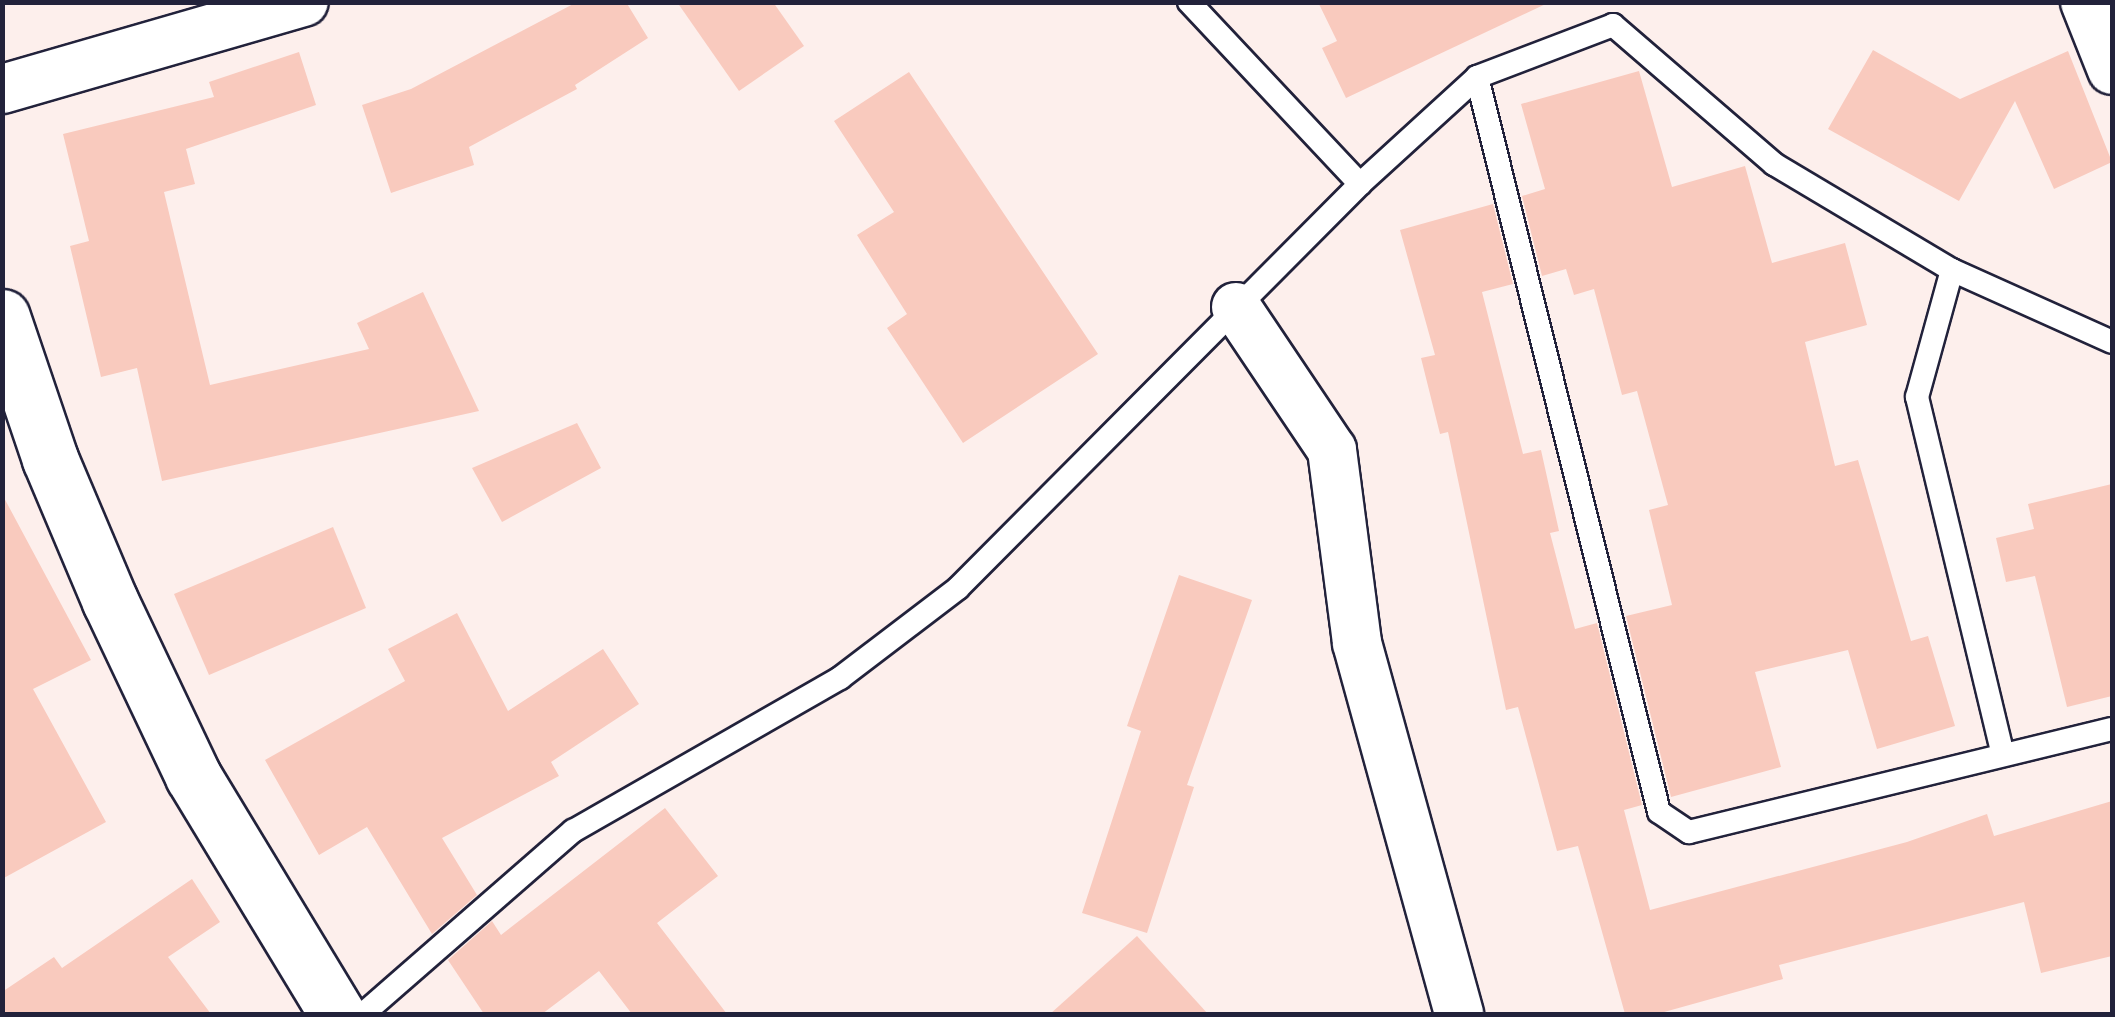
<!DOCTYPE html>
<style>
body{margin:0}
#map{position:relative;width:2115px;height:1017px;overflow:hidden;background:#fdefec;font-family:"Comic Neue",sans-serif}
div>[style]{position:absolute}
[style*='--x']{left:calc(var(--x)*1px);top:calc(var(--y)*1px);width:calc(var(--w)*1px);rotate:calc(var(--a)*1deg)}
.building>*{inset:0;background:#f9cabe}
.roads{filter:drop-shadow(2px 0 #22223b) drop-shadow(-2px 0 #22223b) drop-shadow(0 2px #22223b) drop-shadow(0 -2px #22223b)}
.service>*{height:22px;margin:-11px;padding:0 11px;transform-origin:11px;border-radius:11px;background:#fff}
.minor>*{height:48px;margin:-24px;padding:0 24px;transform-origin:24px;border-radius:24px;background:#fff}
.tertiary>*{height:55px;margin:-27.5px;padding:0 27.5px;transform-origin:27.5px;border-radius:27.5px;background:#fff}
span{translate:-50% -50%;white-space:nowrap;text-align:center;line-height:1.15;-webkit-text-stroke:8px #fff;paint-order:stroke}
.frame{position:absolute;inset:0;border:5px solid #22223b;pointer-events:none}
</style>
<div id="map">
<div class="building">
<i style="clip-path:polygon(577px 2px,626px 2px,648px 38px,575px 85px,577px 89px,469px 147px,474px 165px,391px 193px,362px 105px,411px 89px)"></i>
<i style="clip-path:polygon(677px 2px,773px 2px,804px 46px,739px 91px)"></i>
<i style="clip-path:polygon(1318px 2px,1550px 2px,1346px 98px,1322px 48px,1337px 41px)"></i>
<i style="clip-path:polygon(1873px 50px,1960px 99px,2068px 51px,2112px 162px,2054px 189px,2015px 101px,1959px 201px,1828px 129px)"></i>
<i style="clip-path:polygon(299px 52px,316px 105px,186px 149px,195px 184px,164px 192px,210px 385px,369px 349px,357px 323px,423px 292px,479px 411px,162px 481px,137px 368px,101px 377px,70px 246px,89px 241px,63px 134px,214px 97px,209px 82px)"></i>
<i style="clip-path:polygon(1639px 71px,1672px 187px,1745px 166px,1772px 263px,1845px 243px,1867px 325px,1805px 342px,1835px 466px,1858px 460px,1911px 641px,1928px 636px,1955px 726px,1877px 749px,1848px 650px,1755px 672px,1781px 767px,1671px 797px,1626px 616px,1672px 605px,1649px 510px,1668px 505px,1637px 391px,1622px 395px,1594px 289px,1574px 295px,1566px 269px,1542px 276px,1522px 196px,1545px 189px,1521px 104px)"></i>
<i style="clip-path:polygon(909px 72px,1098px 354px,963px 443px,887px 328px,907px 314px,857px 235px,894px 212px,834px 121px)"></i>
<i style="clip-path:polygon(1493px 204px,1513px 284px,1482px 292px,1523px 454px,1541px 450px,1559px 531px,1550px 533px,1575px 629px,1597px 623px,1642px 805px,1624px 810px,1650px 910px,1907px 842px,1987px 814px,1994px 836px,2112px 801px,2112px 956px,2041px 973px,2024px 902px,1779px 965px,1783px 979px,1657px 1014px,1625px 1014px,1578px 846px,1557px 851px,1518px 707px,1506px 710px,1448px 432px,1440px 434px,1421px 358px,1435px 355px,1400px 230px)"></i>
<i style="clip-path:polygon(577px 423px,601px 468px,502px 522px,472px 468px)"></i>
<i style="clip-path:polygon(2112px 484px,2112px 696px,2067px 707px,2035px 576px,2006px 582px,1996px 538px,2034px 529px,2028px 504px)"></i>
<i style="clip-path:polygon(2px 494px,91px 660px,33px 689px,106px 822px,2px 879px)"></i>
<i style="clip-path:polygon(333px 527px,366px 608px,209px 675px,174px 594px)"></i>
<i style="clip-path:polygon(1179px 575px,1252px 600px,1187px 785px,1194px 787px,1147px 933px,1082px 913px,1141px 731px,1127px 726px)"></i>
<i style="clip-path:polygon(457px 613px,508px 711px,603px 649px,639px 704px,551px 762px,559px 776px,442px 838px,477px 895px,432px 934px,367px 827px,319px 855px,265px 760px,405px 681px,388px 649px)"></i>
<i style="clip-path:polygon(665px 808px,718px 876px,657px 923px,727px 1014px,632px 1014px,599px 971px,542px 1014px,484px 1014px,448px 960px,492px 921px,501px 935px)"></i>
<i style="clip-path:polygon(192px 879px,220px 922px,168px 957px,211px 1014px,2px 1014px,2px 992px,54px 957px,62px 968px)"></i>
<i style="clip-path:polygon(1137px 936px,1208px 1014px,1050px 1014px)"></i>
</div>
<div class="roads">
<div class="service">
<i style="--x:1189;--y:2;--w:250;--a:46.8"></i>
<i style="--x:1360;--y:184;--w:159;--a:-42.4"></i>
<i style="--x:1477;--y:77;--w:146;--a:-20.9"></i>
<i style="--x:1613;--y:25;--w:213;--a:40.8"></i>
<i style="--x:1774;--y:164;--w:207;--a:30.8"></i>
<i style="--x:1952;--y:270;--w:175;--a:24.2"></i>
<i style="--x:1477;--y:77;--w:757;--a:76.09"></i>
<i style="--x:1659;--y:812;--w:36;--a:34"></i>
<i style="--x:1689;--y:832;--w:435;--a:-13.7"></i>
<i style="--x:1952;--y:270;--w:132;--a:105.4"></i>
<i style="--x:1917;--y:397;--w:364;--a:76.5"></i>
<i style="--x:363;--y:1014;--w:279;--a:-41.1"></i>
<i style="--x:573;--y:831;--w:308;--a:-29.8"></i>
<i style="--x:840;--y:678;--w:148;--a:-37.3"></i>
<i style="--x:958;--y:588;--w:570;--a:-45.14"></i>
</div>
<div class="minor">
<i style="--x:2085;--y:2;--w:73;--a:68.3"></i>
<i style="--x:2;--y:89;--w:314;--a:-16.1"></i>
<i style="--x:1236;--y:307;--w:172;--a:56.1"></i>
<i style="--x:1332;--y:450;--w:195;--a:82.6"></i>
<i style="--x:1357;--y:643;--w:385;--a:74.6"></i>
</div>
<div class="tertiary">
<i style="--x:2;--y:317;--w:150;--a:71.3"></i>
<i style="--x:50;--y:459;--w:154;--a:67.1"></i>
<i style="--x:110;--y:601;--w:194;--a:64.6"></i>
<i style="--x:193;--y:776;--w:278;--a:58.8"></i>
</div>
</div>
<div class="frame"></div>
</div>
